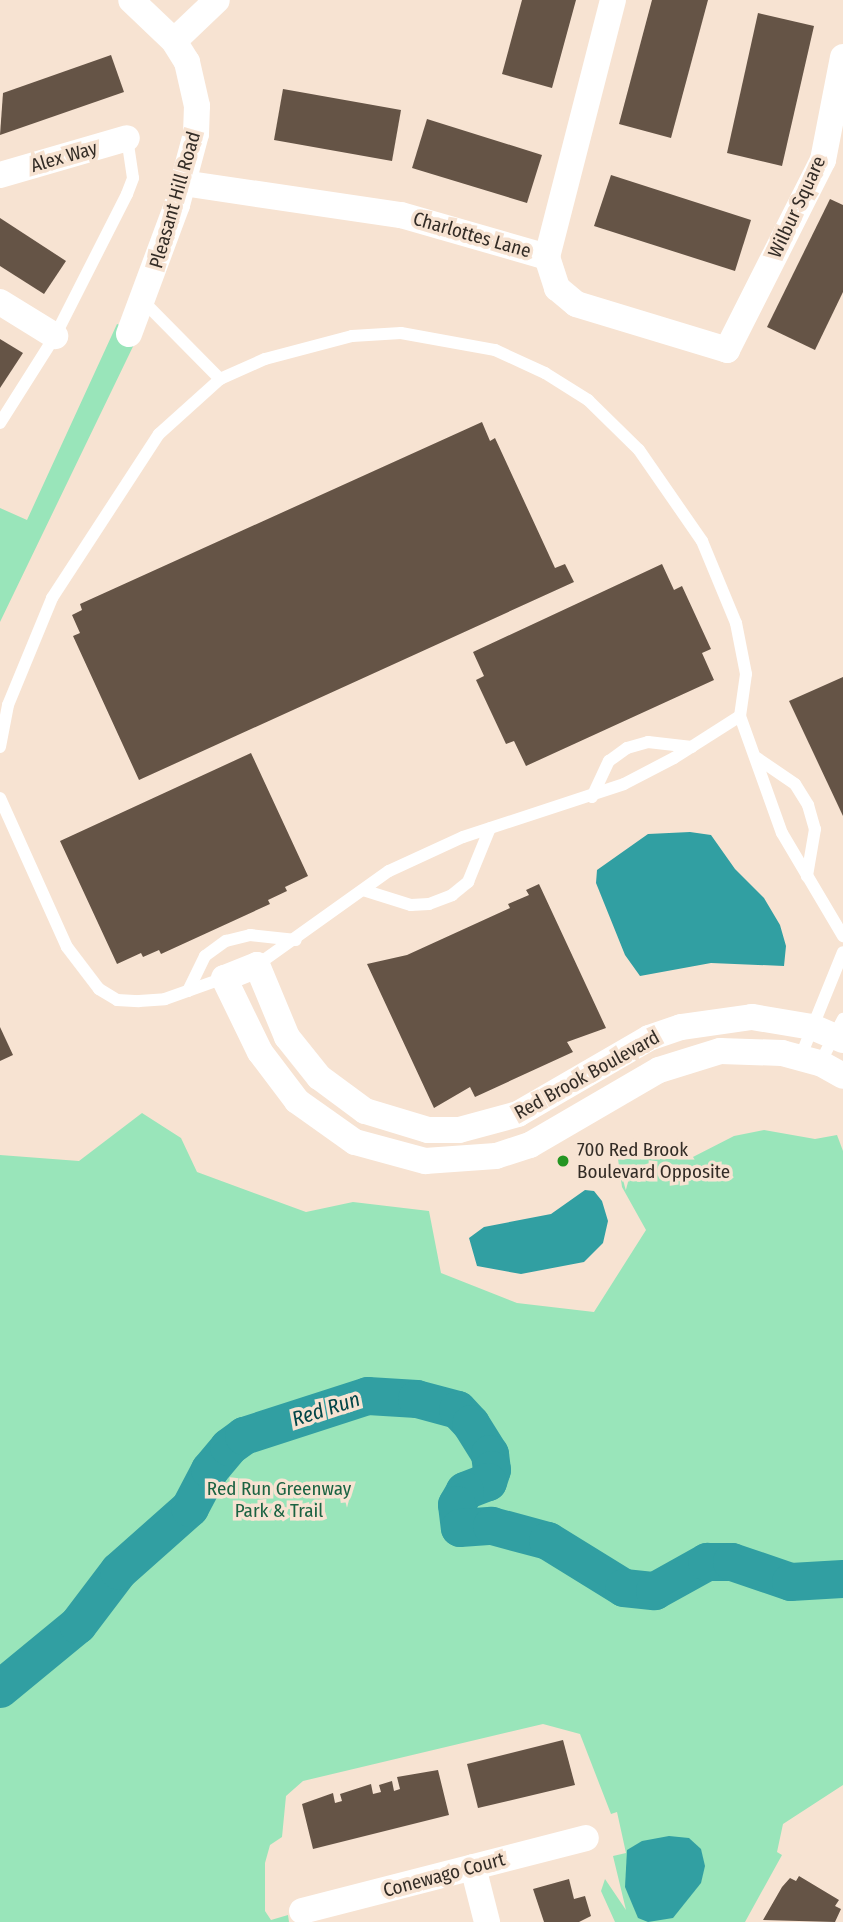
<!DOCTYPE html>
<style>
body{margin:0}
#map{position:relative;width:843px;height:1922px;overflow:hidden;background:#f7e3d2;font-family:"Fira Sans Condensed",sans-serif}
div>[style]{position:absolute}
[style*='--x']{left:calc(var(--x)*1px);top:calc(var(--y)*1px);width:calc(var(--w)*1px);rotate:calc(var(--a)*1deg)}
.green>*{inset:0;background:#99e5ba}
.water>*{inset:0;background:#319fa2}
.river>*{height:38px;margin:-19px;padding:0 19px;transform-origin:19px;border-radius:19px;background:#319fa2}
.building>*{inset:0;background:#655446}
.lane>*{height:12px;margin:-6px;padding:0 6px;transform-origin:6px;border-radius:6px;background:#fff}
.street>*{height:26px;margin:-13px;padding:0 13px;transform-origin:13px;border-radius:13px;background:#fff}
.dots>*{width:19px;height:19px;translate:-50% -50%;box-sizing:border-box;border:4px solid #f7e3d2;border-radius:50%}
span{translate:-50% -50%;white-space:nowrap;text-align:center;line-height:1.15;-webkit-text-stroke:7px #f7e3d2;paint-order:stroke}
.street-label{font-size:19px;color:#332c26}
.poi-label{font-size:19px;color:#332c26}
.left{translate:0 -50%;text-align:left}
.park-label{font-size:19px;color:#1b6342}
.water-label{font-size:21px;color:#014547;font-style:italic}
</style>
<div id="map">
<div class="green">
<i style="clip-path:polygon(117px 324px,140px 332px,0 622px,0 508px,27px 520px)"></i>
<i style="clip-path:polygon(142px 1113px,181px 1138px,197px 1172px,306px 1212px,353px 1202px,429px 1211px,441px 1273px,517px 1303px,594px 1312px,646px 1230px,622px 1187px,618px 1159px,689px 1159px,734px 1136px,764px 1130px,815px 1139px,837px 1135px,843px 1151px,843px 1785px,783px 1824px,777px 1852px,782px 1855px,745px 1922px,615px 1922px,601px 1891px,605px 1879px,626px 1910px,613px 1856px,626px 1853px,617px 1812px,611px 1814px,580px 1734px,543px 1724px,303px 1781px,286px 1796px,282px 1837px,270px 1845px,265px 1863px,265px 1911px,271px 1920px,288px 1915px,289px 1922px,0 1922px,0 1155px,79px 1161px)"></i>
</div>
<div class="water">
<i style="clip-path:polygon(690px 832px,711px 835px,735px 869px,764px 898px,780px 925px,786px 946px,784px 966px,711px 963px,640px 976px,625px 955px,596px 883px,597px 870px,648px 834px)"></i>
<i style="clip-path:polygon(585px 1190px,594px 1191px,602px 1201px,608px 1221px,603px 1243px,584px 1262px,521px 1274px,477px 1266px,469px 1238px,484px 1227px,551px 1214px)"></i>
<i style="clip-path:polygon(669px 1836px,689px 1838px,701px 1849px,705px 1866px,701px 1883px,673px 1918px,648px 1922px,638px 1918px,625px 1887px,627px 1850px,642px 1841px)"></i>
</div>
<div class="river">
<i style="--x:0;--y:1689;--w:101;--a:-39.4"></i>
<i style="--x:78;--y:1625;--w:68;--a:-52.8"></i>
<i style="--x:119;--y:1571;--w:95;--a:-41.6"></i>
<i style="--x:190;--y:1508;--w:43;--a:-62.2"></i>
<i style="--x:210;--y:1470;--w:30;--a:-50"></i>
<i style="--x:229;--y:1447;--w:19;--a:-36"></i>
<i style="--x:244;--y:1436;--w:130;--a:-17.9"></i>
<i style="--x:368;--y:1396;--w:49;--a:3.5"></i>
<i style="--x:417;--y:1399;--w:42;--a:15"></i>
<i style="--x:458;--y:1410;--w:19;--a:47"></i>
<i style="--x:471;--y:1424;--w:36;--a:58"></i>
<i style="--x:490;--y:1454;--w:16;--a:83"></i>
<i style="--x:492;--y:1470;--w:13;--a:108"></i>
<i style="--x:488;--y:1482;--w:25;--a:159"></i>
<i style="--x:465;--y:1491;--w:16;--a:120"></i>
<i style="--x:457;--y:1505;--w:23;--a:83"></i>
<i style="--x:460;--y:1528;--w:32;--a:-4"></i>
<i style="--x:492;--y:1526;--w:58;--a:15"></i>
<i style="--x:548;--y:1541;--w:89;--a:31.7"></i>
<i style="--x:624;--y:1588;--w:31;--a:6"></i>
<i style="--x:655;--y:1591;--w:60;--a:-29.1"></i>
<i style="--x:707;--y:1562;--w:25;--a:0"></i>
<i style="--x:732;--y:1562;--w:62;--a:18.7"></i>
<i style="--x:791;--y:1582;--w:52;--a:-3.3"></i>
</div>
<div class="building">
<i style="clip-path:polygon(522px 0,576px 0,552px 88px,502px 74px)"></i>
<i style="clip-path:polygon(652px 0,708px 0,671px 138px,619px 124px)"></i>
<i style="clip-path:polygon(758px 13px,814px 26px,782px 166px,727px 153px)"></i>
<i style="clip-path:polygon(111px 55px,124px 92px,0 135px,3px 93px)"></i>
<i style="clip-path:polygon(283px 89px,401px 110px,392px 161px,274px 140px)"></i>
<i style="clip-path:polygon(427px 119px,542px 155px,527px 203px,412px 168px)"></i>
<i style="clip-path:polygon(611px 175px,751px 220px,735px 271px,594px 226px)"></i>
<i style="clip-path:polygon(830px 199px,843px 205px,843px 292px,815px 350px,767px 327px)"></i>
<i style="clip-path:polygon(0 218px,66px 261px,44px 294px,0 266px)"></i>
<i style="clip-path:polygon(0 339px,23px 353px,0 388px)"></i>
<i style="clip-path:polygon(482px 422px,490px 441px,495px 438px,555px 568px,565px 564px,574px 582px,139px 780px,73px 636px,80px 633px,72px 615px,82px 610px,80px 604px)"></i>
<i style="clip-path:polygon(662px 564px,674px 590px,682px 586px,711px 649px,702px 653px,714px 680px,526px 766px,514px 741px,506px 744px,476px 680px,484px 676px,473px 652px)"></i>
<i style="clip-path:polygon(843px 677px,843px 816px,789px 701px)"></i>
<i style="clip-path:polygon(251px 753px,308px 876px,285px 887px,287px 891px,268px 900px,270px 904px,161px 954px,159px 950px,143px 957px,141px 953px,117px 964px,60px 841px)"></i>
<i style="clip-path:polygon(539px 884px,606px 1028px,567px 1042px,573px 1052px,475px 1097px,470px 1087px,434px 1108px,367px 964px,407px 955px,510px 908px,508px 904px,529px 895px,526px 890px)"></i>
<i style="clip-path:polygon(0 1027px,13px 1055px,0 1061px)"></i>
<i style="clip-path:polygon(563px 1740px,575px 1785px,478px 1808px,467px 1764px)"></i>
<i style="clip-path:polygon(438px 1770px,449px 1815px,313px 1849px,302px 1804px,333px 1793px,335px 1803px,342px 1801px,340px 1794px,371px 1784px,373px 1794px,381px 1792px,379px 1785px,392px 1781px,394px 1791px,400px 1789px,397px 1777px)"></i>
<i style="clip-path:polygon(799px 1876px,839px 1900px,835px 1906px,841px 1909px,835px 1922px,763px 1920px,782px 1887px,790px 1878px,796px 1881px)"></i>
<i style="clip-path:polygon(569px 1879px,574px 1899px,585px 1896px,591px 1916px,579px 1922px,544px 1922px,533px 1889px)"></i>
</div>
<div class="lane">
<i style="--x:143;--y:301;--w:110;--a:45.4"></i>
<i style="--x:0;--y:423;--w:103;--a:-57.7"></i>
<i style="--x:55;--y:336;--w:159;--a:-63.1"></i>
<i style="--x:127;--y:194;--w:17;--a:-69"></i>
<i style="--x:133;--y:178;--w:40;--a:-98.5"></i>
<i style="--x:0;--y:747;--w:43;--a:-79.2"></i>
<i style="--x:8;--y:705;--w:116;--a:-67.6"></i>
<i style="--x:52;--y:598;--w:196;--a:-56.9"></i>
<i style="--x:159;--y:434;--w:82;--a:-42"></i>
<i style="--x:220;--y:379;--w:49;--a:-24"></i>
<i style="--x:265;--y:359;--w:90;--a:-14.8"></i>
<i style="--x:352;--y:336;--w:49;--a:-3.5"></i>
<i style="--x:401;--y:333;--w:96;--a:10.3"></i>
<i style="--x:495;--y:350;--w:55;--a:24.7"></i>
<i style="--x:545;--y:373;--w:51;--a:32.1"></i>
<i style="--x:588;--y:400;--w:71;--a:44.4"></i>
<i style="--x:639;--y:450;--w:111;--a:55.3"></i>
<i style="--x:702;--y:541;--w:89;--a:67.5"></i>
<i style="--x:736;--y:623;--w:52;--a:78.9"></i>
<i style="--x:746;--y:674;--w:42;--a:98.1"></i>
<i style="--x:757;--y:758;--w:46;--a:34.4"></i>
<i style="--x:795;--y:784;--w:25;--a:58"></i>
<i style="--x:808;--y:805;--w:25;--a:74"></i>
<i style="--x:815;--y:829;--w:48;--a:99.7"></i>
<i style="--x:592;--y:797;--w:40;--a:-65"></i>
<i style="--x:609;--y:761;--w:22;--a:-36"></i>
<i style="--x:627;--y:748;--w:22;--a:-16"></i>
<i style="--x:648;--y:742;--w:44;--a:6.5"></i>
<i style="--x:0;--y:798;--w:163;--a:65.8"></i>
<i style="--x:67;--y:947;--w:53;--a:52.7"></i>
<i style="--x:99;--y:989;--w:21;--a:31"></i>
<i style="--x:117;--y:1000;--w:22;--a:3"></i>
<i style="--x:139;--y:1001;--w:26;--a:-4"></i>
<i style="--x:165;--y:999;--w:63;--a:-19.6"></i>
<i style="--x:363;--y:890;--w:50;--a:17.4"></i>
<i style="--x:411;--y:905;--w:18;--a:-3"></i>
<i style="--x:429;--y:904;--w:25;--a:-21"></i>
<i style="--x:452;--y:895;--w:21;--a:-39"></i>
<i style="--x:468;--y:882;--w:58;--a:-67.8"></i>
<i style="--x:257;--y:965;--w:162;--a:-35.5"></i>
<i style="--x:389;--y:871;--w:81;--a:-24.7"></i>
<i style="--x:463;--y:837;--w:169;--a:-18.2"></i>
<i style="--x:624;--y:784;--w:56;--a:-27.5"></i>
<i style="--x:674;--y:758;--w:78;--a:-32.5"></i>
<i style="--x:740;--y:716;--w:124;--a:70.3"></i>
<i style="--x:782;--y:833;--w:120;--a:59.4"></i>
<i style="--x:188;--y:991;--w:39;--a:-64"></i>
<i style="--x:205;--y:956;--w:26;--a:-36"></i>
<i style="--x:226;--y:941;--w:25;--a:-14"></i>
<i style="--x:250;--y:935;--w:46;--a:6.2"></i>
<i style="--x:800;--y:1058;--w:114;--a:-67.9"></i>
<i style="--x:820;--y:1063;--w:50;--a:-62.4"></i>
</div>
<div class="street">
<i style="--x:174;--y:41;--w:59;--a:-43.6"></i>
<i style="--x:0;--y:175;--w:132;--a:-16.2"></i>
<i style="--x:183;--y:183;--w:220;--a:8.4"></i>
<i style="--x:401;--y:215;--w:152;--a:16"></i>
<i style="--x:547;--y:257;--w:33;--a:72"></i>
<i style="--x:557;--y:288;--w:25;--a:40"></i>
<i style="--x:576;--y:304;--w:158;--a:16.9"></i>
<i style="--x:727;--y:350;--w:213;--a:-63.2"></i>
<i style="--x:823;--y:160;--w:105;--a:-79"></i>
<i style="--x:547;--y:257;--w:265;--a:-75.6"></i>
<i style="--x:0;--y:302;--w:65;--a:31.7"></i>
<i style="--x:129;--y:334;--w:138;--a:-69.6"></i>
<i style="--x:177;--y:205;--w:73;--a:-75"></i>
<i style="--x:196;--y:134;--w:28;--a:-88"></i>
<i style="--x:197;--y:106;--w:45;--a:-102.8"></i>
<i style="--x:187;--y:62;--w:25;--a:-122"></i>
<i style="--x:174;--y:41;--w:59;--a:-136.4"></i>
<i style="--x:843;--y:1040;--w:34;--a:-157"></i>
<i style="--x:812;--y:1027;--w:61;--a:-170.5"></i>
<i style="--x:752;--y:1017;--w:72;--a:172"></i>
<i style="--x:681;--y:1027;--w:34;--a:161"></i>
<i style="--x:649;--y:1038;--w:151;--a:149.9"></i>
<i style="--x:518;--y:1114;--w:61;--a:164.8"></i>
<i style="--x:459;--y:1130;--w:31;--a:180"></i>
<i style="--x:428;--y:1130;--w:66;--a:-163.2"></i>
<i style="--x:365;--y:1111;--w:57;--a:-143.5"></i>
<i style="--x:319;--y:1077;--w:51;--a:-128.7"></i>
<i style="--x:287;--y:1037;--w:78;--a:-112.6"></i>
<i style="--x:257;--y:965;--w:35;--a:158"></i>
<i style="--x:224;--y:978;--w:82;--a:64.1"></i>
<i style="--x:260;--y:1052;--w:61;--a:52.9"></i>
<i style="--x:297;--y:1101;--w:71;--a:35.3"></i>
<i style="--x:355;--y:1142;--w:73;--a:15.2"></i>
<i style="--x:425;--y:1161;--w:71;--a:-4"></i>
<i style="--x:496;--y:1156;--w:36;--a:-18"></i>
<i style="--x:530;--y:1145;--w:149;--a:-30.2"></i>
<i style="--x:659;--y:1070;--w:64;--a:-17.3"></i>
<i style="--x:720;--y:1051;--w:62;--a:1.8"></i>
<i style="--x:782;--y:1053;--w:39;--a:15"></i>
<i style="--x:820;--y:1063;--w:26;--a:29"></i>
<i style="--x:473;--y:1867;--w:57;--a:75.7"></i>
<i style="--x:302;--y:1911;--w:293;--a:-14.4"></i>
</div>
<div class="dots">
<i style="left:563px;top:1161px;background:#249522"></i>
</div>
<div class="street-label">
<span style="left:64px;top:157px;rotate:-16deg">Alex Way</span>
<span style="left:175px;top:200px;rotate:-74deg">Pleasant Hill Road</span>
<span style="left:797px;top:207px;rotate:-65deg">Wilbur Square</span>
<span style="left:472px;top:235px;rotate:16deg">Charlottes Lane</span>
<span style="left:587px;top:1075px;rotate:-29deg">Red Brook Boulevard</span>
<span style="left:444px;top:1875px;rotate:-15deg">Conewago Court</span>
</div>
<div class="poi-label">
<span class="left" style="left:577px;top:1161px">700 Red Brook<br>Boulevard Opposite</span>
</div>
<div class="park-label">
<span style="left:279px;top:1500px">Red Run Greenway<br>Park &amp; Trail</span>
</div>
<div class="water-label">
<span style="left:326px;top:1409px;rotate:-18deg">Red Run</span>
</div>
</div>
